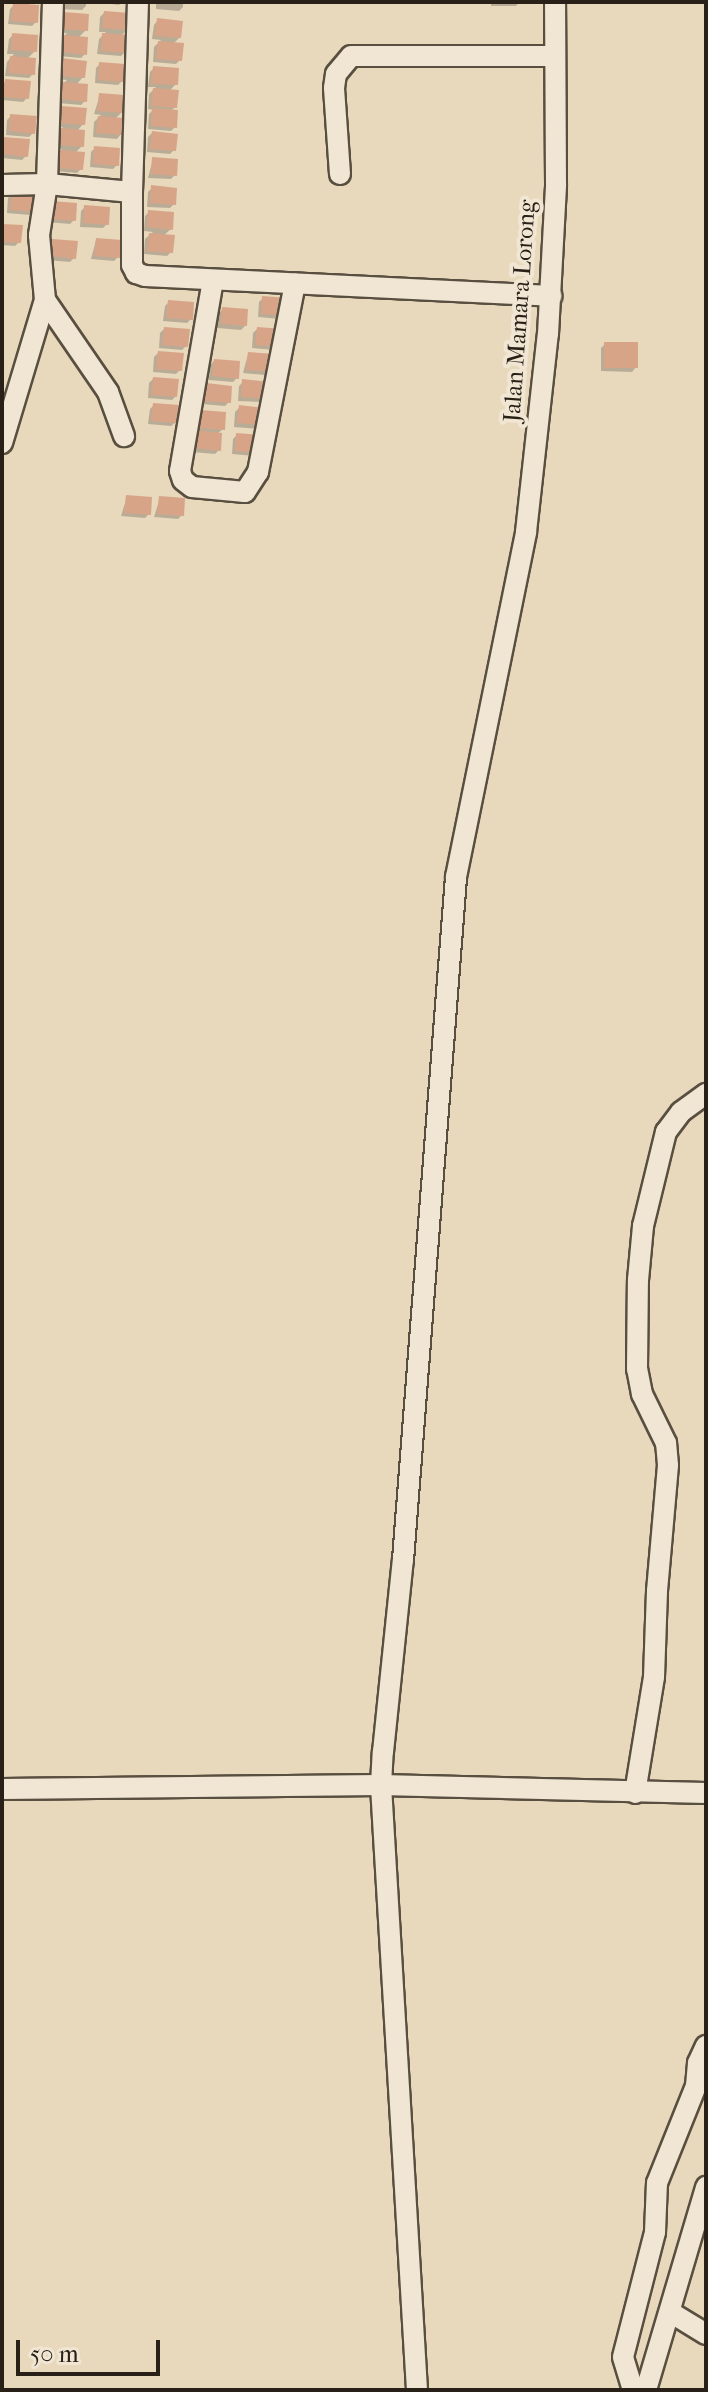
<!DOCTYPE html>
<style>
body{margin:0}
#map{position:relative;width:708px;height:2392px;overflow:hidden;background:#e8d8bc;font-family:"IM FELL French Canon",serif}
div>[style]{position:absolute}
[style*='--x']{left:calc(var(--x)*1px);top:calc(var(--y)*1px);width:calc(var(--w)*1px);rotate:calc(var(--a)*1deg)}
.shadow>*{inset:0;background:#0003}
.building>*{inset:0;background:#d7a488}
.roads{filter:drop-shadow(2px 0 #594f40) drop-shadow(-2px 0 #594f40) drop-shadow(0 2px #594f40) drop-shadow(0 -2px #594f40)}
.minor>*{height:20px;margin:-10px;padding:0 10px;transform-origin:10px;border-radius:10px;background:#f0e6d3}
span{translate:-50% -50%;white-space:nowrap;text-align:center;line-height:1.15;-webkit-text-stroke:8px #f0e6d3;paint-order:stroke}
.street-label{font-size:24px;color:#292117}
.frame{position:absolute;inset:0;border:4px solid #292117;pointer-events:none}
.scale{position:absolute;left:16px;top:2340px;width:144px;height:36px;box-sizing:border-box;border:4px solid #292117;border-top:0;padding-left:10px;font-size:24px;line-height:28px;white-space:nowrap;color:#292117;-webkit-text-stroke:6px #f0e6d3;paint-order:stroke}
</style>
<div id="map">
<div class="shadow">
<i style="clip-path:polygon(17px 2px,31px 2px,27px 6px,36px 22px,32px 26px,8px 24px,10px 9px)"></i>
<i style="clip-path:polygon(59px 2px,86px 2px,86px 6px,82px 10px,59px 9px)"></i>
<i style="clip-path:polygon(96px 2px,121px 2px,119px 5px)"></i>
<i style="clip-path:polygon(156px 2px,183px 2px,183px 7px,179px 11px,156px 9px)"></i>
<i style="clip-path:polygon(491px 2px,520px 2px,516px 6px,491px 6px)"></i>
<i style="clip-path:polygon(104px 13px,127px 30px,120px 37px,125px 52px,121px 56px,97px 54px,99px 39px,106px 32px,99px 32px,100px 17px)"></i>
<i style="clip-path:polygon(64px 14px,86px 30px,78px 38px,85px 54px,81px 58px,58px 56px,59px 41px,67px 33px,59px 33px,60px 18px)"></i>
<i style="clip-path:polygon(158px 20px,180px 37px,173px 44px,180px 60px,176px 64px,153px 62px,154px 47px,161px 40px,152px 39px,154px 25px)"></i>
<i style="clip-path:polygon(13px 35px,35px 51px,27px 59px,33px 74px,29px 78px,5px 76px,7px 62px,14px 54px,7px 54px,9px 39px)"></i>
<i style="clip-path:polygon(62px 60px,83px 77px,76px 85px,85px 101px,81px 105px,58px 103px,59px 88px,67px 80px,56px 79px)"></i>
<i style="clip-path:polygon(100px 64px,122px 81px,118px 85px,95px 83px,96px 68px)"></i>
<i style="clip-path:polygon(154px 68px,176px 84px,169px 91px,175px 107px,171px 111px,175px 127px,171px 131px,148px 129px,149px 114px,153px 110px,148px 109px,149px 94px,156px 87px,148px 87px,150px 72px)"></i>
<i style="clip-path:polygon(6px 81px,27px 98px,23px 102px,2px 100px,2px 85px)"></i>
<i style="clip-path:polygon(100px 95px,122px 112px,115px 119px,121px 134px,117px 139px,93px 137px,94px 122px,101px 115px,94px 114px)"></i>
<i style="clip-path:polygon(61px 108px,83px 124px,77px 131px,82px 146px,75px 153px,81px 169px,77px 173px,54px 171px,55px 156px,62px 149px,55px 149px,56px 134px,63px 127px,56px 127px,57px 112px)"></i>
<i style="clip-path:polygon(11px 116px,33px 133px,29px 137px,6px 135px,7px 120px)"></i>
<i style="clip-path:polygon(152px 133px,174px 150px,170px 154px,147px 152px,148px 137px)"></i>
<i style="clip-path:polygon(4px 139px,26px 156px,22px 160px,2px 158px)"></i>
<i style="clip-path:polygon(95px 148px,117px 165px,113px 169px,90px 167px,91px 152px)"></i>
<i style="clip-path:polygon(153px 159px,175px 175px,171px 179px,148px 178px)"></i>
<i style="clip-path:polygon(152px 188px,174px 204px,170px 208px,147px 207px,148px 192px)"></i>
<i style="clip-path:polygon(12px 194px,34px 211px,30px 215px,7px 213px,8px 198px)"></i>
<i style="clip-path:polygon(75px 205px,74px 220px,70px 224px,47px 222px)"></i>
<i style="clip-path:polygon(85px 207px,107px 224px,103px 228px,80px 227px,81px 211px)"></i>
<i style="clip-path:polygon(149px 212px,171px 229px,163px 236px,171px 252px,167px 256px,144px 254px,145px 239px,153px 232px,144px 231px,145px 216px)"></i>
<i style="clip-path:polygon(2px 226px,19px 242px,15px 246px,2px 245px)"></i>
<i style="clip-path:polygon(96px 240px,118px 257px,114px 261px,91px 259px)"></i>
<i style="clip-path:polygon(52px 241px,74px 258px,70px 262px,47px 260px,48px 245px)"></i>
<i style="clip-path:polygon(263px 298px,286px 300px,281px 319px,258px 317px,259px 302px)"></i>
<i style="clip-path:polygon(169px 302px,191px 319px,187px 323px,163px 321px,165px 306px)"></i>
<i style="clip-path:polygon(223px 309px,245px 326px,241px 330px,217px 328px,219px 313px)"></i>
<i style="clip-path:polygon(164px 329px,186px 346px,182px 350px,159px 348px,160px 333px)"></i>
<i style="clip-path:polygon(257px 329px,281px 331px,275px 350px,252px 348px,253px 333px)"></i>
<i style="clip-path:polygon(605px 344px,636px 367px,632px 372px,601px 371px,601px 348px)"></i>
<i style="clip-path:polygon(158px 353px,180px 370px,176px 374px,153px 372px,154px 357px)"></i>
<i style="clip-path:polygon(248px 354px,270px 371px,266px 375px,243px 373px)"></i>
<i style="clip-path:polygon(214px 361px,237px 378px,233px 382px,209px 380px,210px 365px)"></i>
<i style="clip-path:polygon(153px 379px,176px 396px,172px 400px,148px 398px,149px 383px)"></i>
<i style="clip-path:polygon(243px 382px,265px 398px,261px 402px,238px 401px,239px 386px)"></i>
<i style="clip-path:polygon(206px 385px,229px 402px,225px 406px,201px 404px,202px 389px)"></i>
<i style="clip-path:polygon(154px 405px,176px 422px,171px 426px,148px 424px,150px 409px)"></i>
<i style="clip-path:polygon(239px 408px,263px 410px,258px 429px,234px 427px,235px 412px)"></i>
<i style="clip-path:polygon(201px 412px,223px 429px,217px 434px,219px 450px,215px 454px,192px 452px,197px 416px)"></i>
<i style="clip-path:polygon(237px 435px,255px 456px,232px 454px,233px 439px)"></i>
<i style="clip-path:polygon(127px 497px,149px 514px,145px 518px,121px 516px)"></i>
<i style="clip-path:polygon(160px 498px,182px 515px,178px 519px,154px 517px)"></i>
</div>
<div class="building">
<i style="clip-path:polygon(13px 3px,39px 5px,38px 23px,11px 21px)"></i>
<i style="clip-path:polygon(104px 11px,130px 13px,129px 30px,102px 28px)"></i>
<i style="clip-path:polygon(63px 12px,89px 14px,88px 31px,62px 29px)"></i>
<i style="clip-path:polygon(157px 18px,183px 21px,181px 38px,155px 36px)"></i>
<i style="clip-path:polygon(12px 33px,38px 35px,37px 52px,11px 50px)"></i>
<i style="clip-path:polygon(102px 33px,128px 35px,127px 53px,101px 51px)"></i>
<i style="clip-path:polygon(62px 35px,88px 37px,87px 55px,61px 52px)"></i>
<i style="clip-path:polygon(158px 41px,184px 43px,182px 61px,156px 59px)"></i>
<i style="clip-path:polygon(10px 56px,36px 58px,35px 75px,8px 73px)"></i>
<i style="clip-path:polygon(61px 58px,87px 61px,85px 78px,59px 76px)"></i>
<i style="clip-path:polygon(99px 62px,125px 64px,124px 82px,98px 80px)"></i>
<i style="clip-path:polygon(153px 66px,179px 68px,178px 85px,151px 84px)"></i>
<i style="clip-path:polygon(5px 79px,31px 81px,29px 99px,3px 97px)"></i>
<i style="clip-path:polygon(62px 82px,88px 84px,87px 102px,61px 99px)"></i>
<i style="clip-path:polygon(153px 88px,179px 90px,177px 108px,151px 106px)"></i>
<i style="clip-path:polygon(99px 93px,125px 95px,124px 113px,97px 111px)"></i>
<i style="clip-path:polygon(61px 106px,87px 108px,85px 125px,59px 123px)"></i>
<i style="clip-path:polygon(152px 108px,178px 110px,177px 128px,151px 126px)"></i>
<i style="clip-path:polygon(10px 114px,37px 116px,35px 134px,9px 131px)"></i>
<i style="clip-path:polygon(98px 116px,124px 118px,123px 135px,96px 133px)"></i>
<i style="clip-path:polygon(59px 128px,85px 130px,84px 147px,58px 145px)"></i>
<i style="clip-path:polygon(152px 131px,178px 134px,176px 151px,150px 149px)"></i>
<i style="clip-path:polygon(3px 137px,30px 139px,28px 157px,2px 154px)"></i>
<i style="clip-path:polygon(94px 146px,120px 148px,119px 166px,93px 164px)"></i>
<i style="clip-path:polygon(58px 150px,85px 152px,83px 170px,57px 168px)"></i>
<i style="clip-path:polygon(152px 157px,178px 159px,177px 176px,151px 174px)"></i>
<i style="clip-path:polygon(151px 185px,177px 188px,176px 205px,150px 203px)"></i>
<i style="clip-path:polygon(12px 192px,38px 194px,36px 212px,10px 210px)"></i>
<i style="clip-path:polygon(51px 201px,77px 203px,76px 221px,50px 219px)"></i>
<i style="clip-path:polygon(84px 205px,110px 207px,109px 225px,83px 223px)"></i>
<i style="clip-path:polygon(148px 210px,174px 212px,173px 230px,147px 227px)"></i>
<i style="clip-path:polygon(2px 224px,23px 225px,21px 243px,2px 242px)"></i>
<i style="clip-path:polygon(149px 233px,175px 235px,173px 253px,147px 251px)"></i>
<i style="clip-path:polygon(96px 238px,122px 240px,120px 258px,94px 256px)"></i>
<i style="clip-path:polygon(52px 239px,78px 241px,76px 259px,50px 256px)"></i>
<i style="clip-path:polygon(262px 296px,288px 298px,287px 316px,261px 314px)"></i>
<i style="clip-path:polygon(168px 300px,194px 302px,193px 320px,166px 318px)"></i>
<i style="clip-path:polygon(222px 307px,248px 309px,247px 326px,221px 324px)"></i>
<i style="clip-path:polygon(164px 327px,190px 329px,188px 347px,162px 345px)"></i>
<i style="clip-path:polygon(257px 327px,283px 329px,281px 347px,255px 345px)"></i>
<i style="clip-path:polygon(604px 342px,638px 342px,638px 368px,604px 368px)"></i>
<i style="clip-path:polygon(158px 351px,184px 353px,182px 371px,156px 369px)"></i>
<i style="clip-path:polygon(248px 352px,274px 354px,272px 372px,246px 370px)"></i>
<i style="clip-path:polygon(214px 359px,240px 361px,239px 379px,212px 376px)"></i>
<i style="clip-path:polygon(153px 377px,179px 379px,177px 397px,151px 395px)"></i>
<i style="clip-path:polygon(242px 379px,269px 382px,267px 399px,241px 397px)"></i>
<i style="clip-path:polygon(206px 383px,232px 386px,231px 403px,204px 401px)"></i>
<i style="clip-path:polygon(153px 403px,179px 405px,177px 423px,151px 421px)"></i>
<i style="clip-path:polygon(239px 405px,265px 408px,264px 425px,237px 423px)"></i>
<i style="clip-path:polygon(200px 410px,226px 412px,225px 430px,199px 428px)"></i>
<i style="clip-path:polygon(196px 430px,222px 433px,221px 451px,195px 448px)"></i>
<i style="clip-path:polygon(236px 433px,262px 435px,261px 453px,235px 451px)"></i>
<i style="clip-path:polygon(126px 495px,152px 497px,151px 515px,124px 513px)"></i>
<i style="clip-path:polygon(159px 496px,185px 498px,184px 516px,157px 514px)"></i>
</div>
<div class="roads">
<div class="minor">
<i style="--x:53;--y:2;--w:182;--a:91.9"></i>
<i style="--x:47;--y:184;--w:52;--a:98.9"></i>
<i style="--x:39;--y:235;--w:65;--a:84.7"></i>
<i style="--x:45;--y:300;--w:112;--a:55.6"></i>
<i style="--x:108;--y:392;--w:47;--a:70"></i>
<i style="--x:340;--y:174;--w:86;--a:-94"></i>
<i style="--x:334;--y:88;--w:14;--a:-82"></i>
<i style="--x:336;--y:74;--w:23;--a:-50"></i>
<i style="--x:351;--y:56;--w:204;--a:0"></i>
<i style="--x:2;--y:185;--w:45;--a:-1.3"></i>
<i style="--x:47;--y:184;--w:85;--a:5.4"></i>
<i style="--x:132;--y:192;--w:190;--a:-88.2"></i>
<i style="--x:132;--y:192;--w:73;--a:90"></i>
<i style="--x:132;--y:265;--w:9;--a:63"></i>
<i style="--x:136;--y:273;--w:9;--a:18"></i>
<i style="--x:145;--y:276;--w:407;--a:2.8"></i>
<i style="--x:213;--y:280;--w:194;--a:99.8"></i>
<i style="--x:180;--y:471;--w:9;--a:72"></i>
<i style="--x:183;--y:480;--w:11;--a:38"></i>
<i style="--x:192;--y:487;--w:53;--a:5.4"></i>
<i style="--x:245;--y:492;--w:24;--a:-57"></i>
<i style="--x:258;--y:472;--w:192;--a:-78.9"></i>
<i style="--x:2;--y:443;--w:149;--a:-73.3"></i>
<i style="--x:2;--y:1789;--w:379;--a:-0.6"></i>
<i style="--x:381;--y:1785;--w:325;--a:1.4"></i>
<i style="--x:635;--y:1793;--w:118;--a:-80.7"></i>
<i style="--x:654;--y:1677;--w:86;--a:-88"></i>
<i style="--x:657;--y:1591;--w:126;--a:-85"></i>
<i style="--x:668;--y:1465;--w:22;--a:-95"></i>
<i style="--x:666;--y:1443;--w:55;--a:-116.1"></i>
<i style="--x:642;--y:1394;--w:25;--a:-101"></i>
<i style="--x:637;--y:1369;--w:89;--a:-89.4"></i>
<i style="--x:638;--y:1280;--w:54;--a:-84.7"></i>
<i style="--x:643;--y:1226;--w:97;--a:-76.3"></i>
<i style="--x:666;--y:1132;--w:25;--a:-53"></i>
<i style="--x:681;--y:1112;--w:31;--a:-36"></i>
<i style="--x:670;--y:2312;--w:42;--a:31.4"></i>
<i style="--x:417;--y:2390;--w:606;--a:-93.41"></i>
<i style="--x:381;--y:1785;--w:33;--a:-87"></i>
<i style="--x:383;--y:1752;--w:193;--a:-84.1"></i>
<i style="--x:403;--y:1560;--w:685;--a:-85.56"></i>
<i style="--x:456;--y:877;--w:352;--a:-78.5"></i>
<i style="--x:526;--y:532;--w:199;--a:-83.7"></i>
<i style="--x:548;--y:334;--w:150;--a:-86.9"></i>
<i style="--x:556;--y:184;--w:182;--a:-90.3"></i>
<i style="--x:633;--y:2390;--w:34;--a:-107"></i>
<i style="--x:623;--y:2357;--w:129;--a:-75.6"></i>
<i style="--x:655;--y:2232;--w:49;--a:-87.7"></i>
<i style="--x:657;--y:2183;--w:105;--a:-68.1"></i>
<i style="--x:696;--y:2086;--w:23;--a:-85"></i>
<i style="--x:698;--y:2063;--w:19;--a:-65"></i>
<i style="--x:646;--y:2390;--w:212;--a:-73.5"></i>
</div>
</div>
<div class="street-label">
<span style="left:520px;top:311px;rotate:-86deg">Jalan Mamara Lorong</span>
</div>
<div class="frame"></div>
<div class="scale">50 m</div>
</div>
